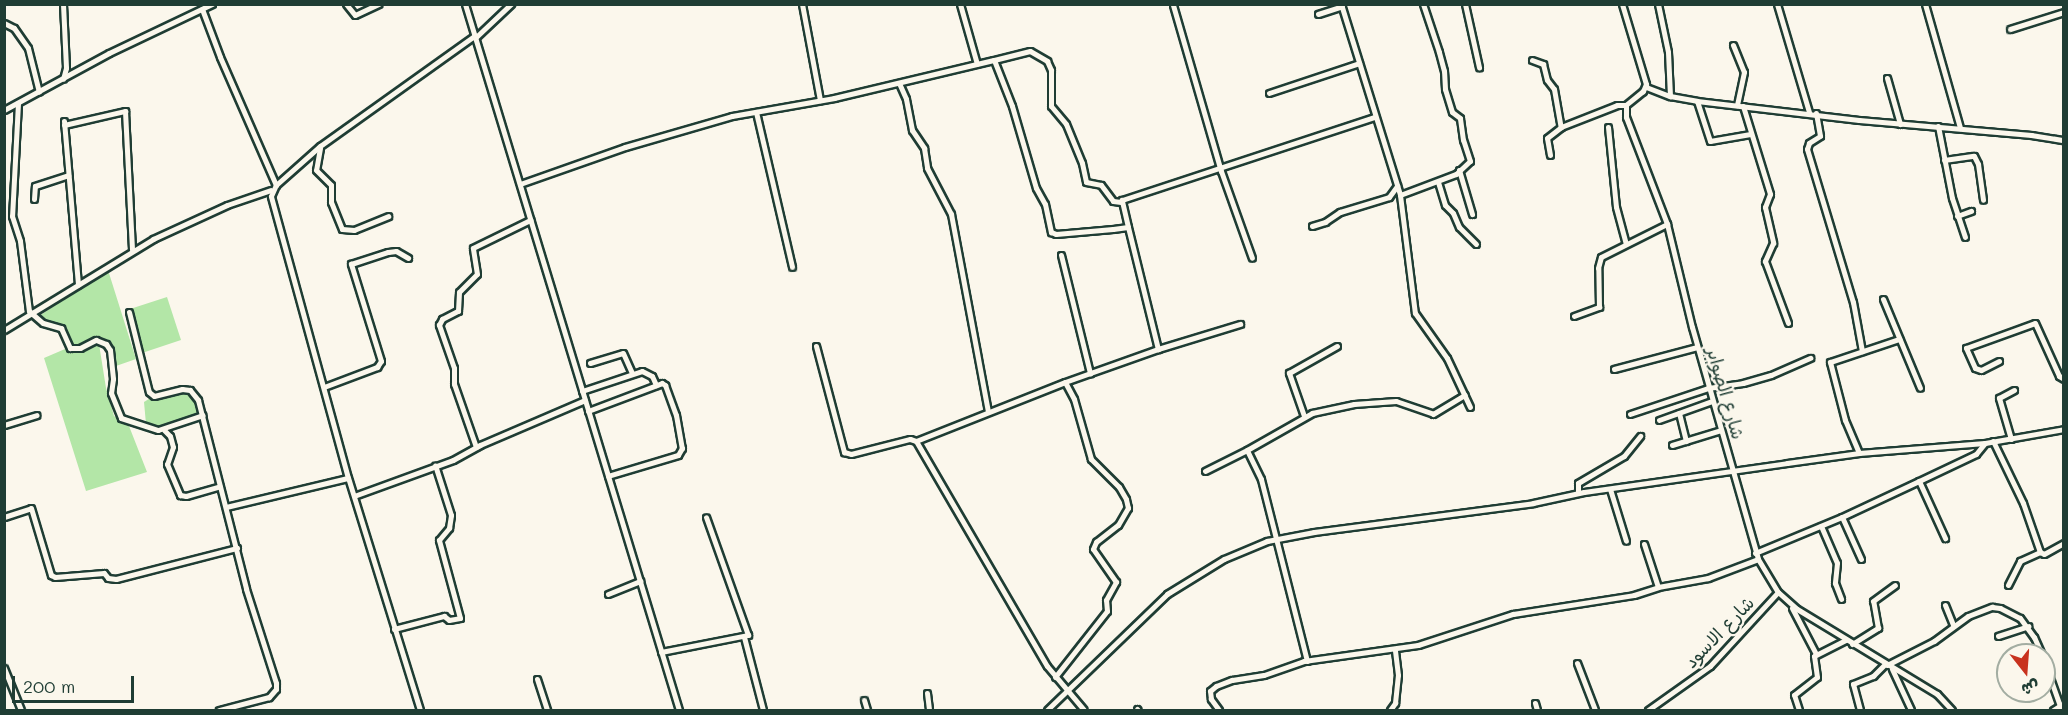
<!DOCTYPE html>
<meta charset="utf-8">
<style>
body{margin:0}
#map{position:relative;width:2068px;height:715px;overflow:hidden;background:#fbf7ec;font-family:Mali,"Playpen Sans Arabic",sans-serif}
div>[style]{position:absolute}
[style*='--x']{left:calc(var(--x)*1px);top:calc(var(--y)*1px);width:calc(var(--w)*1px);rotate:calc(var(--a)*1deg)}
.green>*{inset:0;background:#b3e6a7}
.roads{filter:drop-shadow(2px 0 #1f3d34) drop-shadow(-2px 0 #1f3d34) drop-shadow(0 2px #1f3d34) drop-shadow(0 -2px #1f3d34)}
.minor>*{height:5px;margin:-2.5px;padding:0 2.5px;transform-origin:2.5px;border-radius:2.5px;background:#fbf7ec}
span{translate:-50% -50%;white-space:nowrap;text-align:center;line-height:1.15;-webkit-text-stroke:4.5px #fbf7ec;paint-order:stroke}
.street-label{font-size:18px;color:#1f3d34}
.frame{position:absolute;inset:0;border:6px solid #1f3d34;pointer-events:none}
.north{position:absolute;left:1996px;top:643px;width:60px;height:60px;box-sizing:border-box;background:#fbf7ec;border:2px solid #a3ada2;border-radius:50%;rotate:163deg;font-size:16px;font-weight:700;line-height:24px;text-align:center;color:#1f3d34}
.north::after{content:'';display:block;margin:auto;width:21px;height:27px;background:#c8321e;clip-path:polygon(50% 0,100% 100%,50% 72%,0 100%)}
.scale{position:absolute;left:12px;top:676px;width:122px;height:27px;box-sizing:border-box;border:3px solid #1f3d34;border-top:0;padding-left:8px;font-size:18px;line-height:21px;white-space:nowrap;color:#1f3d34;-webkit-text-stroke:4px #fbf7ec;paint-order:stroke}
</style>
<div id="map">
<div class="green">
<i style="clip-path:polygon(108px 270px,136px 359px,116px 366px,108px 342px,96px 336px,77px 347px,71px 345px,64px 326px,36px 318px)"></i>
<i style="clip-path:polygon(167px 297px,181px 340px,139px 354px,130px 309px)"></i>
<i style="clip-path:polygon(99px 344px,106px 388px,114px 416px,129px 426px,147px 472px,86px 491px,44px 358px,65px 349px,74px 353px)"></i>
<i style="clip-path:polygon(185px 391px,195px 399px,199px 413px,160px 428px,146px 424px,144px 402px,152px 397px)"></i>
</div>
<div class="roads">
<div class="minor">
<i style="--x:63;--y:4;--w:64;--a:87.3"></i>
<i style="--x:66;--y:68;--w:11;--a:105"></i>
<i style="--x:346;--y:4;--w:14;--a:51"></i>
<i style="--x:355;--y:15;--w:26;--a:-25"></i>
<i style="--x:465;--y:4;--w:738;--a:73.14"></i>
<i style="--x:802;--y:4;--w:98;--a:79.4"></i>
<i style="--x:960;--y:4;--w:62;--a:74.2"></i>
<i style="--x:1341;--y:4;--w:200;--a:72.8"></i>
<i style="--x:1400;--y:195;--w:119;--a:82.8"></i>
<i style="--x:1415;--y:313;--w:55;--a:54.6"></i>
<i style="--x:1447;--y:358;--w:54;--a:64.9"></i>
<i style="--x:1465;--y:4;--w:65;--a:77.5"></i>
<i style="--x:1622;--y:4;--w:84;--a:73.3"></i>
<i style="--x:1646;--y:84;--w:8;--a:113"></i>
<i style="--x:1643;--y:91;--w:22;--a:141"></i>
<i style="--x:1626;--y:105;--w:12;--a:90"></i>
<i style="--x:1626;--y:117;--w:115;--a:69"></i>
<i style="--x:1667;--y:224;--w:106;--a:76.4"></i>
<i style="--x:1692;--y:327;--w:241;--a:74.1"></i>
<i style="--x:1758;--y:559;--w:39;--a:59"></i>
<i style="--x:1778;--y:592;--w:25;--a:42"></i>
<i style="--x:1797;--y:609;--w:164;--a:31.3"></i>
<i style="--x:1937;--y:694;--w:22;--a:47"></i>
<i style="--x:1658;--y:4;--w:49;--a:78.2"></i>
<i style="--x:1668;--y:52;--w:44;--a:87.4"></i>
<i style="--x:1777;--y:4;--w:113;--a:73.5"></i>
<i style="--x:1925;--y:4;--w:129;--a:74.2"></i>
<i style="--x:1173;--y:5;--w:173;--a:73.9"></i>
<i style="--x:1221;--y:171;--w:92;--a:70.4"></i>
<i style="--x:202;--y:9;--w:51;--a:69.4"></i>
<i style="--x:220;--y:57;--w:140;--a:66.4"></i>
<i style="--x:1318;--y:14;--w:25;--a:-18"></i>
<i style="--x:4;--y:23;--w:11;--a:27"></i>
<i style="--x:14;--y:28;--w:24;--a:55"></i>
<i style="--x:28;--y:48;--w:45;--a:76"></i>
<i style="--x:2010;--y:29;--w:57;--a:-17.5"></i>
<i style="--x:475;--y:38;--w:50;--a:-43.4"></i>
<i style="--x:1733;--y:45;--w:29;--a:68"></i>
<i style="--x:1744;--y:72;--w:34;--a:102"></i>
<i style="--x:994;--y:60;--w:37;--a:-14"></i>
<i style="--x:1030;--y:51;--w:20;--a:30"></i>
<i style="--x:1047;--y:61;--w:10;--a:66"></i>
<i style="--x:1051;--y:70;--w:36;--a:90"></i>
<i style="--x:1051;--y:106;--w:23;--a:50"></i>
<i style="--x:1066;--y:124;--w:42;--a:67.7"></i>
<i style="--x:1082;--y:163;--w:19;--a:78"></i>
<i style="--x:1086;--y:182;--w:15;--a:11"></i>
<i style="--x:1101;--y:185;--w:20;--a:53"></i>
<i style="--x:1113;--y:201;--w:8;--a:7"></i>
<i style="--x:1532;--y:60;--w:12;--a:20"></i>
<i style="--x:1543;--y:64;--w:16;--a:76"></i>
<i style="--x:1547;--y:80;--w:11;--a:52"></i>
<i style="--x:1554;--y:89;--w:39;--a:80"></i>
<i style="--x:1887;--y:78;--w:48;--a:74.2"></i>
<i style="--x:899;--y:83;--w:17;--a:66"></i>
<i style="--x:906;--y:99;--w:32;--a:79"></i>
<i style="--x:912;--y:130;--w:22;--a:56"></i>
<i style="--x:924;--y:148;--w:20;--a:81"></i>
<i style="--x:927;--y:168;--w:52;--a:62.4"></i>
<i style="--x:951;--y:214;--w:200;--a:79.4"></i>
<i style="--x:1646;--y:87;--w:26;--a:21"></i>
<i style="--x:1670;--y:96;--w:27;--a:10"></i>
<i style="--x:1697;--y:101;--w:163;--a:6.7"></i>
<i style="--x:1859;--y:120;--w:173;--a:5"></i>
<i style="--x:2031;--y:135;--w:33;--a:9"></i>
<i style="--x:1269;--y:93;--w:95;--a:-18.4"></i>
<i style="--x:1697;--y:101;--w:42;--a:72"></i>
<i style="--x:1710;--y:141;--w:41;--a:-9.9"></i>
<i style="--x:18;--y:103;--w:113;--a:93"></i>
<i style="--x:12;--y:216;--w:26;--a:72"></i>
<i style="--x:20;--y:241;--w:71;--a:82.7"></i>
<i style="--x:29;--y:311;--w:18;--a:41"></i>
<i style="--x:43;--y:323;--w:19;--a:16"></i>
<i style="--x:61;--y:328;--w:22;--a:66"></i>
<i style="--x:70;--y:348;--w:10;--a:0"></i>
<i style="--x:80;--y:348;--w:18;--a:-27"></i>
<i style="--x:96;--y:340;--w:11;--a:22"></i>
<i style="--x:106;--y:344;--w:7;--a:56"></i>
<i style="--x:110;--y:350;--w:29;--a:84"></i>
<i style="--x:113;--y:379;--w:14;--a:98"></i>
<i style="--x:111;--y:393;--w:27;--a:68"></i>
<i style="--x:121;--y:418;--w:39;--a:18"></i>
<i style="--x:158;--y:430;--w:47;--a:-18.4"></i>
<i style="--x:1743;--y:106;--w:92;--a:72.9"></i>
<i style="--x:1770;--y:194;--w:14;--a:111"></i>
<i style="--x:1765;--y:207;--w:37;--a:77"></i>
<i style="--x:1773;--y:243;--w:20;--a:114"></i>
<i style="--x:1765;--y:261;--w:66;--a:69.6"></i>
<i style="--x:4;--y:110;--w:119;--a:-28.5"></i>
<i style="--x:109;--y:53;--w:114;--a:-25.4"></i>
<i style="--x:756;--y:112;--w:159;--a:76.9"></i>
<i style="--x:1816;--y:113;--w:23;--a:80"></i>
<i style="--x:1820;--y:136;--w:13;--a:148"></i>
<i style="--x:1809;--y:143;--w:6;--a:108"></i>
<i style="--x:1807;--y:149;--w:160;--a:73.3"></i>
<i style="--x:1853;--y:302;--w:50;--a:79.6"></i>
<i style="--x:64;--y:121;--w:164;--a:85.1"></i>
<i style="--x:64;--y:125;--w:63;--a:-12.9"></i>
<i style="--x:125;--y:111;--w:139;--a:87.1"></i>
<i style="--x:1938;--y:126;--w:73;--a:79"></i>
<i style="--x:1952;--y:198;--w:41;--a:71.6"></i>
<i style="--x:1608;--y:127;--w:80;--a:84.3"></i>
<i style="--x:1616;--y:207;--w:38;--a:75"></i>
<i style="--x:320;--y:148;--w:22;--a:100"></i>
<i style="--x:316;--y:170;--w:21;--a:45"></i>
<i style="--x:331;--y:185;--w:17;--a:90"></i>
<i style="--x:331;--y:202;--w:29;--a:68"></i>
<i style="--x:342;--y:229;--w:12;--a:5"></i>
<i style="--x:354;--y:230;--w:37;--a:-22"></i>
<i style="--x:1550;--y:155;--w:17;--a:-100"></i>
<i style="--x:1547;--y:138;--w:18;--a:-38"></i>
<i style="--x:1561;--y:127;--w:60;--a:-21.4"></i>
<i style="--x:1617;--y:105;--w:9;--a:0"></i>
<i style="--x:1944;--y:160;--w:30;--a:-8"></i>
<i style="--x:1974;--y:156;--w:9;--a:63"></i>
<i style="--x:1978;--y:164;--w:36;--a:82"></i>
<i style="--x:1459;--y:170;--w:46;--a:73.5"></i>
<i style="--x:1438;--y:182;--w:24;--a:73"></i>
<i style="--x:1445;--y:205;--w:11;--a:45"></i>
<i style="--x:1453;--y:213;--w:15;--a:67"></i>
<i style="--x:1459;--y:227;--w:24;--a:45"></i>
<i style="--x:520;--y:184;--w:111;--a:-19.4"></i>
<i style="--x:625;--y:147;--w:111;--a:-16.2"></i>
<i style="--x:732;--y:116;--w:104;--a:-10"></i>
<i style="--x:834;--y:98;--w:164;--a:-13.4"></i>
<i style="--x:994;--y:60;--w:49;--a:68.6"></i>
<i style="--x:1012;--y:106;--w:85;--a:73.7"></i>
<i style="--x:1036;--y:188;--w:18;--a:61"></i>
<i style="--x:1045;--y:204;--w:29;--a:78"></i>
<i style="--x:1051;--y:232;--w:5;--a:22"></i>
<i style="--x:1056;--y:234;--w:57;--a:-5"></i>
<i style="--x:1113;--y:229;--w:15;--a:-8"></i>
<i style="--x:1128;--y:227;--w:28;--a:-103"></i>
<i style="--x:1122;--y:200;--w:266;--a:-18.2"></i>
<i style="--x:1400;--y:195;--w:60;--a:-20.6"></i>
<i style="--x:1456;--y:174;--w:19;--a:-43"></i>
<i style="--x:1470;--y:161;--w:22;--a:-108"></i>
<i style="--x:1463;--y:140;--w:22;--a:-98"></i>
<i style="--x:1460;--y:118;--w:10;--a:-143"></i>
<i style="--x:1452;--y:112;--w:24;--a:-107"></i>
<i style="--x:1445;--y:89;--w:18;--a:-93"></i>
<i style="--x:1444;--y:71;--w:20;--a:-105"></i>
<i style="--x:1439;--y:52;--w:51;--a:-108.4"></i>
<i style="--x:34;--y:199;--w:13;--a:-86"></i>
<i style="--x:35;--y:186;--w:35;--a:-18"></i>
<i style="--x:1957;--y:216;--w:15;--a:-20"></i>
<i style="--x:1312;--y:226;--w:14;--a:-17"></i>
<i style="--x:1325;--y:222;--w:18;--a:-34"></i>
<i style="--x:1340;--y:212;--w:51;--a:-17"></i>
<i style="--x:1389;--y:197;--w:14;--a:-54"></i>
<i style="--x:1128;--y:227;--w:126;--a:76.2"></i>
<i style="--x:1061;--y:255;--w:122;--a:76.2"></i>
<i style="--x:1883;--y:299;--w:96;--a:67.4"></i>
<i style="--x:129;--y:312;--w:82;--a:76"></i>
<i style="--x:149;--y:392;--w:6;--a:39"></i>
<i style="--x:154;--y:396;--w:29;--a:-14"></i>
<i style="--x:182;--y:389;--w:8;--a:7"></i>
<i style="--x:190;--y:390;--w:13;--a:51"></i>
<i style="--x:198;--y:400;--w:195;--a:75.7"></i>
<i style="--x:246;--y:589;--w:99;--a:72.3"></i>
<i style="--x:276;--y:683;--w:6;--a:90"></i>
<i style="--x:276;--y:689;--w:11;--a:131"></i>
<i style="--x:269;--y:697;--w:52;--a:165.4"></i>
<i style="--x:1574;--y:316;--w:27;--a:-20"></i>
<i style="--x:1599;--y:307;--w:39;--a:-91"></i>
<i style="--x:1598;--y:268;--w:11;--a:-75"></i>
<i style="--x:1601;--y:257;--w:74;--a:-26.6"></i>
<i style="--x:4;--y:330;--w:175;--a:-31.4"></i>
<i style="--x:153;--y:239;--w:81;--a:-24.7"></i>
<i style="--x:227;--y:205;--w:46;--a:-18.8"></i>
<i style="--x:816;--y:346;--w:110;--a:75.2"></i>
<i style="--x:844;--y:452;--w:7;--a:16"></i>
<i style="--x:851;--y:454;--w:61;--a:-14.3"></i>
<i style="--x:910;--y:439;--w:6;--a:18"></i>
<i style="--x:916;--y:441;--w:260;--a:59.8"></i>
<i style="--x:1047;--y:666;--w:57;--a:49.9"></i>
<i style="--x:1999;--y:361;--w:20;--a:153"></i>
<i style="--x:1981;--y:370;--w:6;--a:-162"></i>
<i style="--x:1975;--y:368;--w:22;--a:-114"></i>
<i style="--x:1966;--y:348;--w:73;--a:-19.9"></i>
<i style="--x:2035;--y:323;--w:58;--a:65.6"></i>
<i style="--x:2059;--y:376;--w:6;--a:31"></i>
<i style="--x:590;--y:363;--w:34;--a:-17"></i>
<i style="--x:623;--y:353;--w:22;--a:66"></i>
<i style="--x:1614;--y:369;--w:86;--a:-14.8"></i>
<i style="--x:324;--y:387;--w:57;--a:-20.7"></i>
<i style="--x:377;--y:367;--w:7;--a:-56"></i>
<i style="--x:381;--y:361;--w:102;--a:-107.2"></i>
<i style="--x:351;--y:264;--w:39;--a:-18"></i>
<i style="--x:388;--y:252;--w:8;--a:-7"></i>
<i style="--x:396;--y:251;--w:14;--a:30"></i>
<i style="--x:582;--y:391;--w:63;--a:-18.4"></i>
<i style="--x:642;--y:371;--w:11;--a:27"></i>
<i style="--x:652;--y:376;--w:10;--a:66"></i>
<i style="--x:588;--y:411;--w:79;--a:-20.7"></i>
<i style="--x:662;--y:383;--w:4;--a:34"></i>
<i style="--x:665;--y:385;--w:32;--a:70"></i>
<i style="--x:676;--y:415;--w:34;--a:80"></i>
<i style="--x:682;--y:448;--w:8;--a:120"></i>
<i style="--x:678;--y:455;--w:73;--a:163.3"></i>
<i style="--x:1679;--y:413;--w:29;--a:76"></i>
<i style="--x:1630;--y:414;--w:82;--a:-18.4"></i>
<i style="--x:1708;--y:388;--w:35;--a:-8"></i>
<i style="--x:1743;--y:383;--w:29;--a:-16"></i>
<i style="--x:1771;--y:375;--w:43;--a:-23.6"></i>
<i style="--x:1304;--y:416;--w:46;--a:-109.2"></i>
<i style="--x:1289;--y:373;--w:55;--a:-29.4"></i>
<i style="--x:1659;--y:420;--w:56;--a:-19.7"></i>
<i style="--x:4;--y:425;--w:34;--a:-17"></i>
<i style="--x:164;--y:430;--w:8;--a:45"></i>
<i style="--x:170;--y:436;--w:11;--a:75"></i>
<i style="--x:173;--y:447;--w:18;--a:109"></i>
<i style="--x:167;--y:464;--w:34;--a:67"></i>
<i style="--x:180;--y:495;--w:6;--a:9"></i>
<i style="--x:186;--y:496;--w:35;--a:-16"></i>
<i style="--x:2011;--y:439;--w:43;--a:-106.3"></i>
<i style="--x:1999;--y:398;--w:17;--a:-28"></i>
<i style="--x:916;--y:441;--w:160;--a:-21.6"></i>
<i style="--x:1065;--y:382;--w:99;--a:-19.5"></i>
<i style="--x:1158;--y:349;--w:86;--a:-17"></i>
<i style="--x:1993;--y:441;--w:69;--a:64.2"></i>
<i style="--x:2023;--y:503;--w:52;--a:70.9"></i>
<i style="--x:1672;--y:445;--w:51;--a:-17"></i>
<i style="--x:476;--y:447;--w:67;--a:-109.2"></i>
<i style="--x:454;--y:384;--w:16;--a:-90"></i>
<i style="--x:454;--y:368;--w:46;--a:-109.2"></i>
<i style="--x:439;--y:325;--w:7;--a:-63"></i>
<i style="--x:442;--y:319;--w:18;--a:-27"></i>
<i style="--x:458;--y:311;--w:19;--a:-87"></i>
<i style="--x:459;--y:292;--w:25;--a:-45"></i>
<i style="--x:477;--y:274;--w:26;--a:-99"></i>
<i style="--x:473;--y:248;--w:64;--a:-26.2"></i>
<i style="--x:1859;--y:453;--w:36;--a:-113"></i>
<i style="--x:1845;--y:420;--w:60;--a:-104.5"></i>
<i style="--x:1830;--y:362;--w:73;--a:-18.4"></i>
<i style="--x:1205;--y:471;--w:47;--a:-26.6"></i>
<i style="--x:1919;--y:481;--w:63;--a:65.5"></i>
<i style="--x:1610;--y:489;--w:54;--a:72.9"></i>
<i style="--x:1578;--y:493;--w:10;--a:-90"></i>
<i style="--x:1578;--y:483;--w:53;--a:-30.4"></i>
<i style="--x:1624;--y:456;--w:26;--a:-51"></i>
<i style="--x:354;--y:496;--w:105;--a:-20"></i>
<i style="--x:453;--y:460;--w:31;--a:-29"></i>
<i style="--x:480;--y:445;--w:114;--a:-23.2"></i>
<i style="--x:226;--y:507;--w:125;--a:-13.4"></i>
<i style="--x:4;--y:517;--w:28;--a:-18"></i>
<i style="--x:31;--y:508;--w:70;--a:73.4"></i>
<i style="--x:51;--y:575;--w:4;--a:27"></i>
<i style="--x:55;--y:577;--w:49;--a:-4.7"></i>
<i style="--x:104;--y:573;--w:6;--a:51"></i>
<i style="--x:108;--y:578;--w:8;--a:7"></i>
<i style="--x:116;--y:579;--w:125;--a:-14.4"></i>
<i style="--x:1842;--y:517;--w:46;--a:65.7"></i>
<i style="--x:1821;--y:526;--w:40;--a:66.6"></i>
<i style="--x:1837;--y:563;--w:20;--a:96"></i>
<i style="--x:1835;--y:583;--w:17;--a:69"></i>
<i style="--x:1644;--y:544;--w:45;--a:72"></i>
<i style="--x:1755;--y:553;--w:94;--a:-22.5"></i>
<i style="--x:1842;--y:517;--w:85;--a:-25.1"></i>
<i style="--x:1919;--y:481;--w:63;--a:-25.3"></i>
<i style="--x:1976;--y:454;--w:14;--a:-51"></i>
<i style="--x:2008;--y:585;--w:27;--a:-63"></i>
<i style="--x:2020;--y:561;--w:22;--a:-24"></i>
<i style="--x:2040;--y:552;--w:4;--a:27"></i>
<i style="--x:2044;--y:554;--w:23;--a:-29"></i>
<i style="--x:608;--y:594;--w:35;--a:-22"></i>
<i style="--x:1945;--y:605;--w:22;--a:68"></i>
<i style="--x:1792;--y:608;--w:52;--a:62.4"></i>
<i style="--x:394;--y:629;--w:52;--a:-14.6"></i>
<i style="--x:444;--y:616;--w:6;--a:39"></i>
<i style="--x:449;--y:620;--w:11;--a:-10"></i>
<i style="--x:460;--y:618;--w:81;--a:-105.1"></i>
<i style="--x:439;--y:540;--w:16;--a:-50"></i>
<i style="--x:449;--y:528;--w:13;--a:-81"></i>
<i style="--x:451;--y:515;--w:52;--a:-107.7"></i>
<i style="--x:1998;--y:636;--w:32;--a:-18"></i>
<i style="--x:744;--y:637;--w:75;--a:75.4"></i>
<i style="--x:1852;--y:644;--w:31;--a:-32"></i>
<i style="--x:1878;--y:628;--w:27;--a:-100"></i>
<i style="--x:1873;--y:601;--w:27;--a:-36"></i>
<i style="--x:661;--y:652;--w:89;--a:-11.1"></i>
<i style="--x:748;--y:635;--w:125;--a:-109.6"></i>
<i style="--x:1307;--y:661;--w:188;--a:-104.2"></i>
<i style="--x:1261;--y:479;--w:32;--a:-116"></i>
<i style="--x:1247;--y:450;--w:75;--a:-29.6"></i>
<i style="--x:1312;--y:413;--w:43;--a:-12.1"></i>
<i style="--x:1354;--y:404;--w:42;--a:-4.1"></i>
<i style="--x:1396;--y:401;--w:39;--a:19"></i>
<i style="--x:1433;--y:414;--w:37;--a:-31"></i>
<i style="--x:2044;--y:661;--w:48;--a:70.4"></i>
<i style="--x:1577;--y:663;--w:50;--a:69"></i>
<i style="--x:1887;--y:665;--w:53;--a:-27.1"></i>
<i style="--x:1934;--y:641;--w:42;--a:-36.3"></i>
<i style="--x:1968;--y:616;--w:26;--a:-21"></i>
<i style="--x:1992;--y:607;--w:8;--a:7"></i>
<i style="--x:2000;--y:608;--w:22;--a:27"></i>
<i style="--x:2020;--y:618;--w:24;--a:54"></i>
<i style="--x:2034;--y:637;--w:20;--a:66"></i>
<i style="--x:4;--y:668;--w:45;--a:68"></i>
<i style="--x:1892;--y:669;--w:45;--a:65.1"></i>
<i style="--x:1055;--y:677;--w:84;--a:-51.8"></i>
<i style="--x:1107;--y:611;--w:11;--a:-95"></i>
<i style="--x:1106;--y:600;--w:21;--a:-61"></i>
<i style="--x:1116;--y:582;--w:40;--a:-124.9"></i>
<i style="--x:1093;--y:549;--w:8;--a:-67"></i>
<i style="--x:1096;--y:542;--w:28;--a:-38"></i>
<i style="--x:1118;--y:525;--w:20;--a:-60"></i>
<i style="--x:1128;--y:508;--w:9;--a:-103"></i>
<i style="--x:1126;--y:499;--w:14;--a:-120"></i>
<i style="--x:1119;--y:487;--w:40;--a:-135"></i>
<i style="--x:1091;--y:459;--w:62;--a:-105.8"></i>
<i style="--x:1074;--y:399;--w:19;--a:-118"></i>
<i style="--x:537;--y:679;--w:33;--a:72"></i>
<i style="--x:927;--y:693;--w:17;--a:83"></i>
<i style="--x:864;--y:700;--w:10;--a:73"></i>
<i style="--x:1535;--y:703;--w:7;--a:74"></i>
<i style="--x:1137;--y:709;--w:1;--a:45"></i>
<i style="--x:420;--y:710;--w:243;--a:-107.2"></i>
<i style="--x:348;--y:478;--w:292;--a:-105.3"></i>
<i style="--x:271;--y:196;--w:12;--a:-66"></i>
<i style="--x:276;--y:185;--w:59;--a:-41.6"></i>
<i style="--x:320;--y:146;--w:189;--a:-35.5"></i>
<i style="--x:1047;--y:710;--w:167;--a:-44"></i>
<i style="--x:1167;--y:594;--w:67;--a:-31.6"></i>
<i style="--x:1224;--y:559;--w:47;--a:-22.7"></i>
<i style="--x:1267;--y:541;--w:48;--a:-10.8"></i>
<i style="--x:1314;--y:532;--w:221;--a:-7.5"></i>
<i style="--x:1533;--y:503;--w:52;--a:-12.2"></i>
<i style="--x:1584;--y:492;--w:205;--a:-8.1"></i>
<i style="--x:1787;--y:463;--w:73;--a:-7.9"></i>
<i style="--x:1859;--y:453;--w:126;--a:-4.5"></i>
<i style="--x:1985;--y:443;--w:80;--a:-10"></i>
<i style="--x:1219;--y:710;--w:14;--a:-126"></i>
<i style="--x:1211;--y:699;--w:8;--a:-97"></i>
<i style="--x:1210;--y:691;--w:8;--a:-40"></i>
<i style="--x:1216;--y:686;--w:17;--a:-21"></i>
<i style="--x:1232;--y:680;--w:32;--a:-9"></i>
<i style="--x:1264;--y:675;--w:42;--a:-19.3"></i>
<i style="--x:1304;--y:661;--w:115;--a:-8"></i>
<i style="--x:1418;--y:645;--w:100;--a:-18.1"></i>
<i style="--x:1513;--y:614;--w:122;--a:-8.9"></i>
<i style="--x:1634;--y:595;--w:25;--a:-18"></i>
<i style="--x:1658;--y:587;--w:51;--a:-10.2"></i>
<i style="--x:1708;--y:578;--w:53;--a:-20.8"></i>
<i style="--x:1390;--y:710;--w:9;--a:-54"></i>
<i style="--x:1395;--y:703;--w:28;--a:-84"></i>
<i style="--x:1398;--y:675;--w:26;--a:-97"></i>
<i style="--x:1648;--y:710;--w:76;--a:-35.4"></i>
<i style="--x:1710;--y:666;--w:100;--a:-47.4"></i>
<i style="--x:1799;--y:710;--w:16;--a:-108"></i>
<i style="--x:1794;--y:695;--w:29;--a:-38"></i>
<i style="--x:1817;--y:677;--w:21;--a:-98"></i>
<i style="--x:1814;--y:656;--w:36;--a:-27"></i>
<i style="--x:1860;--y:710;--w:27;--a:-105"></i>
<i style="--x:1853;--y:684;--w:22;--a:-22"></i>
<i style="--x:1873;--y:676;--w:17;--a:-45"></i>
<i style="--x:2053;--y:710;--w:13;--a:-32"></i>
</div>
</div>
<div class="street-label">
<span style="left:1726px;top:393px;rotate:74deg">شارع الصوابر</span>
<span style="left:1719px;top:632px;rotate:-46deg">شارع الاسود</span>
</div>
<div class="frame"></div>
<div class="north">ش</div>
<div class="scale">200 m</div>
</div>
